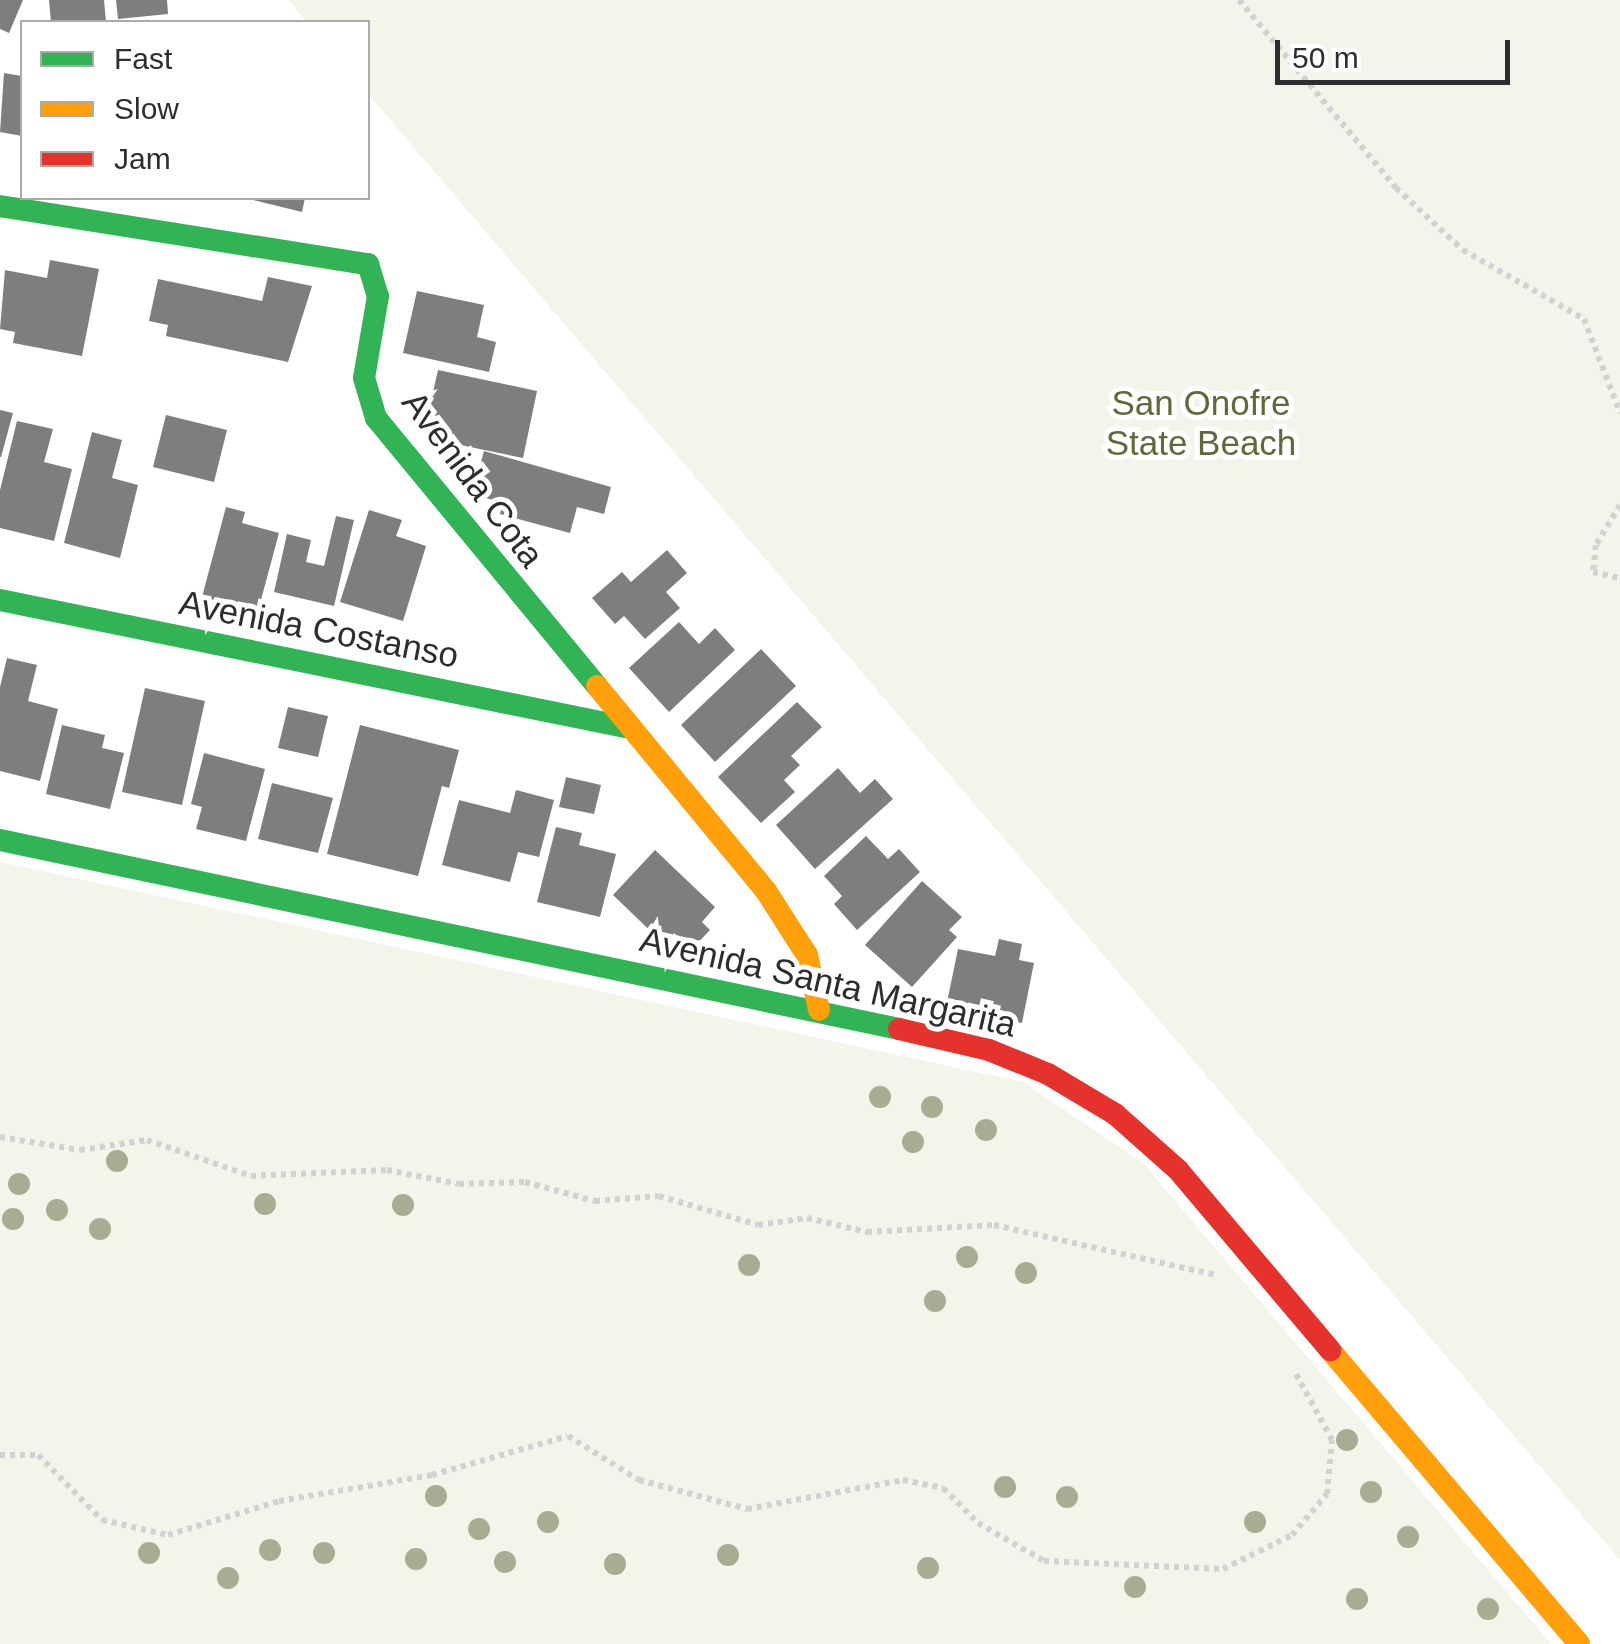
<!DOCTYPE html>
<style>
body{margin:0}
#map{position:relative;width:1620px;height:1644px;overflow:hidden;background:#fff;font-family:Helvetica,sans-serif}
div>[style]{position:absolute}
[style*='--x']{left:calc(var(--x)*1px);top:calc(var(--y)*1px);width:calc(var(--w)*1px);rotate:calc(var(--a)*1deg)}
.green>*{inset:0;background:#f3f4ea}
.building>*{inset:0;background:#7e7e7e}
.path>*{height:6px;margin-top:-3px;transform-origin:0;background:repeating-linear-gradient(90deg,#d2d2d2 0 5px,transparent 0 10px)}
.fast>*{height:22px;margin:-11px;padding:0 11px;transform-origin:11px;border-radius:11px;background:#30b455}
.slow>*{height:22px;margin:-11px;padding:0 11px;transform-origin:11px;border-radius:11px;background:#ff9f0a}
.jam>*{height:22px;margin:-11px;padding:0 11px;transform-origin:11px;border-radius:11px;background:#e5322d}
.trees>*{width:22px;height:22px;margin:-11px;border-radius:50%;background:#a8ac92}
span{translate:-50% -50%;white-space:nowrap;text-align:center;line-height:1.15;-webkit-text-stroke:10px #fff;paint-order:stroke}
.park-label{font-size:35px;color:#606939}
.street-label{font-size:35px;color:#2d2d2d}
.legend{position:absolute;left:20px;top:20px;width:350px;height:180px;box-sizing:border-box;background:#fff;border:2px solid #ababab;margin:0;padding:12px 18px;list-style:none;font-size:30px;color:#2d2d2d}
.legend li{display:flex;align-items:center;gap:20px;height:50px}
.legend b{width:50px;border:2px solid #ababab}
.scale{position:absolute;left:1275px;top:40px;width:235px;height:45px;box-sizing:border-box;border:5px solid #2d2d2d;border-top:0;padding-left:12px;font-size:30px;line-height:35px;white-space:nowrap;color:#2d2d2d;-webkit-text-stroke:8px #fff;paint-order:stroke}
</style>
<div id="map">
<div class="green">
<i style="clip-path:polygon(288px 0,1620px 0,1620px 1560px,368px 94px,368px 22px,307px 22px)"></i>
<i style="clip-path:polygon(0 862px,1023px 1082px,1143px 1163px,1551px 1644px,0 1644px)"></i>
</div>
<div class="building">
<i style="clip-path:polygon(0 0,23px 0,9px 33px,0 29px)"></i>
<i style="clip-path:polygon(49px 0,104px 0,106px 22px,51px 22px)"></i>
<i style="clip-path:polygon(116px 0,167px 0,168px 14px,118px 19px)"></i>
<i style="clip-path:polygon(4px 73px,22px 76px,22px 136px,0 132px)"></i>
<i style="clip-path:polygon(245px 198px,305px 198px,302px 212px)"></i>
<i style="clip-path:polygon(50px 260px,99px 269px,82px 356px,13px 343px,15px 332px,0 329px,5px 270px,47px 278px)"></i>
<i style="clip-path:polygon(268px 277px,312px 286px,288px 362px,166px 336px,168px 325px,149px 321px,158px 279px,262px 301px)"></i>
<i style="clip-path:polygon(417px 291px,484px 305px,477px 337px,496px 342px,489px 372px,403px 353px)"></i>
<i style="clip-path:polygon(438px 370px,537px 391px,523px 458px,436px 440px,441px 417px,428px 414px)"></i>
<i style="clip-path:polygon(0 410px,13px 413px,1px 457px,0 457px)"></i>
<i style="clip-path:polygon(166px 415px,227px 430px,214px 482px,153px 467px)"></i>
<i style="clip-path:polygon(17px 421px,53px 429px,44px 462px,72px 469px,54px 541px,0 528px,0 490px)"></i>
<i style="clip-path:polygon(92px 432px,122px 440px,112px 478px,138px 485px,120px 558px,64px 543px)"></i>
<i style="clip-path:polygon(484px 451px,611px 487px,604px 514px,577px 507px,570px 533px,500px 514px,503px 503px,472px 494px)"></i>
<i style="clip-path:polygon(226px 507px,245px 512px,242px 523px,279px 533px,258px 611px,202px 597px)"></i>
<i style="clip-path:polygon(369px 510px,402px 520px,396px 536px,426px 546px,403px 621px,340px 602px)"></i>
<i style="clip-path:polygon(336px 516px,354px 520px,334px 606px,274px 592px,287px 534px,311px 540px,306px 562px,324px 566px)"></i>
<i style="clip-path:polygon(667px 550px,687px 573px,666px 592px,680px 608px,645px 639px,624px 616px,615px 624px,592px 598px,622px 572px,631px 582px)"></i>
<i style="clip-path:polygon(679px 622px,699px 644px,715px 628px,735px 650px,669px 712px,629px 668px)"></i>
<i style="clip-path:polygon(761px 649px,796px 686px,715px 762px,681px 725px)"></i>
<i style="clip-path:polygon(7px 658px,37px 665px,28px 701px,58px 709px,40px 781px,0 771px,0 687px)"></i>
<i style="clip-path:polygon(145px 688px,205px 701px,182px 805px,122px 792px)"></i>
<i style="clip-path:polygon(797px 702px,822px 727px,791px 756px,800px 765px,784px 780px,795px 792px,761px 823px,718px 777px)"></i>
<i style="clip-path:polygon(288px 707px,328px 716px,318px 757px,278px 748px)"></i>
<i style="clip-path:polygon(62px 725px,105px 735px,102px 748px,124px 753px,110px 809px,46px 794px)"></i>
<i style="clip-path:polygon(360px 725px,459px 750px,449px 788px,442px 786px,418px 876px,327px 854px)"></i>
<i style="clip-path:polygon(204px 753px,265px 769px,246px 841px,196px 829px,202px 807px,191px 804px)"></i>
<i style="clip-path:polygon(838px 768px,860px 793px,875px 779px,893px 799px,815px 869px,776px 825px)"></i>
<i style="clip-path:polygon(566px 777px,601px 785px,594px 814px,559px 807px)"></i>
<i style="clip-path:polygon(272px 783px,333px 798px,318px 853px,258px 839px)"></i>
<i style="clip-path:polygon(516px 790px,554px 800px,539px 857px,518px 852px,510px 882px,442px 865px,459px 800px,510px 813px)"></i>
<i style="clip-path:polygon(556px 827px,582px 833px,579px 845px,616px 854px,600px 917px,537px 902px)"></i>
<i style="clip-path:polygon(866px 836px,888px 859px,899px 849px,920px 872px,857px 930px,834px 904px,842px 896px,824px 876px)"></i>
<i style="clip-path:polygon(655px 850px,715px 907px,702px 922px,710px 930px,691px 950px,674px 933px,664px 944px,613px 895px)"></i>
<i style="clip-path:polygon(922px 881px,962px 917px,949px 930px,957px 937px,912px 987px,865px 945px)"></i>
<i style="clip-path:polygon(999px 939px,1022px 944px,1019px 960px,1034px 963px,1022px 1023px,946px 1007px,958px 949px,995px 956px)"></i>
</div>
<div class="path">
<i style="--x:1239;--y:0;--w:245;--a:50.1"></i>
<i style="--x:1396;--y:188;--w:91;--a:42.8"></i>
<i style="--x:1463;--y:250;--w:139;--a:29.7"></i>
<i style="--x:1584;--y:319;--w:101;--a:69"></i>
<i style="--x:1620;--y:505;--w:47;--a:121"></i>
<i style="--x:1596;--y:545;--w:27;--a:96"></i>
<i style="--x:1593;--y:572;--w:28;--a:13"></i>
<i style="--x:0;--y:1137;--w:81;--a:9.2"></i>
<i style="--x:80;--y:1150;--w:68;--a:-8.5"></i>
<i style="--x:147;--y:1140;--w:110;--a:19.1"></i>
<i style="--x:251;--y:1176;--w:136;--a:-2.5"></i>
<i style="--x:387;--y:1170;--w:73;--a:11"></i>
<i style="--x:459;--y:1184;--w:66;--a:-1.7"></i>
<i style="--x:525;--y:1182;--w:73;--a:15.2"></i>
<i style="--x:595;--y:1201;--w:64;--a:-4.5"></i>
<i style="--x:659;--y:1196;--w:103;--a:16.3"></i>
<i style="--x:758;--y:1225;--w:49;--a:-8.1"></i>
<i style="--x:807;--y:1218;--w:62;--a:13.1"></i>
<i style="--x:867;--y:1232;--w:127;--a:-3.2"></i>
<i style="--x:994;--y:1225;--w:227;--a:12.7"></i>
<i style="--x:0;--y:1455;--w:38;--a:0"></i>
<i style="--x:38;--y:1455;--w:91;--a:45.4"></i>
<i style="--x:102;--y:1520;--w:68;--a:12.8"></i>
<i style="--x:168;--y:1535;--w:116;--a:-17"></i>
<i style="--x:279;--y:1501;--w:155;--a:-9.6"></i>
<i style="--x:432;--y:1475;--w:141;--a:-16"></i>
<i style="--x:568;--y:1436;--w:84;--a:31.8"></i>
<i style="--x:639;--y:1480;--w:112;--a:15"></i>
<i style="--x:747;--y:1509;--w:159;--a:-10.5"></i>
<i style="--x:903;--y:1480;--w:41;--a:11.3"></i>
<i style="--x:943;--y:1488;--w:49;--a:45"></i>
<i style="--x:978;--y:1523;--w:76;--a:29.9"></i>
<i style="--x:1044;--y:1561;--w:179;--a:2.6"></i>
<i style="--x:1223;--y:1569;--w:77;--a:-26.2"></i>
<i style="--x:1292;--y:1535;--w:54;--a:-49.5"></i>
<i style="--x:1327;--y:1494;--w:54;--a:-84.7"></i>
<i style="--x:1332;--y:1440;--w:75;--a:-118.6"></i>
</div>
<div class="fast">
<i style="--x:0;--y:206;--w:373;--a:9"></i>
<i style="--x:368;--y:264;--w:34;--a:73"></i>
<i style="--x:378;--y:296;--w:83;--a:99.7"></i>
<i style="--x:364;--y:378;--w:42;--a:73.3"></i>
<i style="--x:376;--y:418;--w:347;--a:50.5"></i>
<i style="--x:0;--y:600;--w:638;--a:11.49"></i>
<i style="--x:0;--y:840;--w:919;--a:11.87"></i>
</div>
<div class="slow">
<i style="--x:597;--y:686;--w:266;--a:50.5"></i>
<i style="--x:766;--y:891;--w:76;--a:57.4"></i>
<i style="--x:807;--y:955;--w:56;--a:77.7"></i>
<i style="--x:1330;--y:1350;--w:385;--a:49.7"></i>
</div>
<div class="jam">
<i style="--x:899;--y:1029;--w:92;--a:13.1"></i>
<i style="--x:989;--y:1050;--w:64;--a:22.1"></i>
<i style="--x:1048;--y:1074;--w:78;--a:30.8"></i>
<i style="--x:1115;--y:1114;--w:84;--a:41.6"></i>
<i style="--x:1178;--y:1170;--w:236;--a:49.8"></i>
</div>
<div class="trees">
<i style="left:880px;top:1097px"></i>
<i style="left:932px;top:1107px"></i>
<i style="left:986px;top:1130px"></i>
<i style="left:913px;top:1142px"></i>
<i style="left:117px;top:1161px"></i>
<i style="left:19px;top:1184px"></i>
<i style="left:265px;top:1204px"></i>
<i style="left:403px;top:1205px"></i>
<i style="left:57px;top:1210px"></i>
<i style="left:13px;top:1219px"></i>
<i style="left:100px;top:1229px"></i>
<i style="left:967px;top:1257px"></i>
<i style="left:749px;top:1265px"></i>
<i style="left:1026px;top:1273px"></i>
<i style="left:935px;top:1301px"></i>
<i style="left:1347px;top:1440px"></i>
<i style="left:1005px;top:1487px"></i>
<i style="left:1371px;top:1492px"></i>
<i style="left:436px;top:1496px"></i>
<i style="left:1067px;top:1497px"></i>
<i style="left:548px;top:1522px"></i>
<i style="left:1255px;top:1522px"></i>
<i style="left:479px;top:1529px"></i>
<i style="left:1408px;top:1537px"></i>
<i style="left:270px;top:1550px"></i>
<i style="left:149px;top:1553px"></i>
<i style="left:324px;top:1553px"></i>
<i style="left:728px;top:1555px"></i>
<i style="left:416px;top:1559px"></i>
<i style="left:505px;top:1562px"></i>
<i style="left:615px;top:1564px"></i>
<i style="left:928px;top:1568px"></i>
<i style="left:228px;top:1578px"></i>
<i style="left:1135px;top:1587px"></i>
<i style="left:1357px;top:1599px"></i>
<i style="left:1488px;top:1609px"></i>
</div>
<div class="park-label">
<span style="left:1201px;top:423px">San Onofre<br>State Beach</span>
</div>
<div class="street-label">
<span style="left:473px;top:479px;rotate:53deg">Avenida Cota</span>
<span style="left:319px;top:629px;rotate:11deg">Avenida Costanso</span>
<span style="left:828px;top:982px;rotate:13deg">Avenida Santa Margarita</span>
</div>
<ul class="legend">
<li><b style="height:12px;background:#30b455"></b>Fast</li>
<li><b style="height:12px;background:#ff9f0a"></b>Slow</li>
<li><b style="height:12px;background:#e5322d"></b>Jam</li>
</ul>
<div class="scale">50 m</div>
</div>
